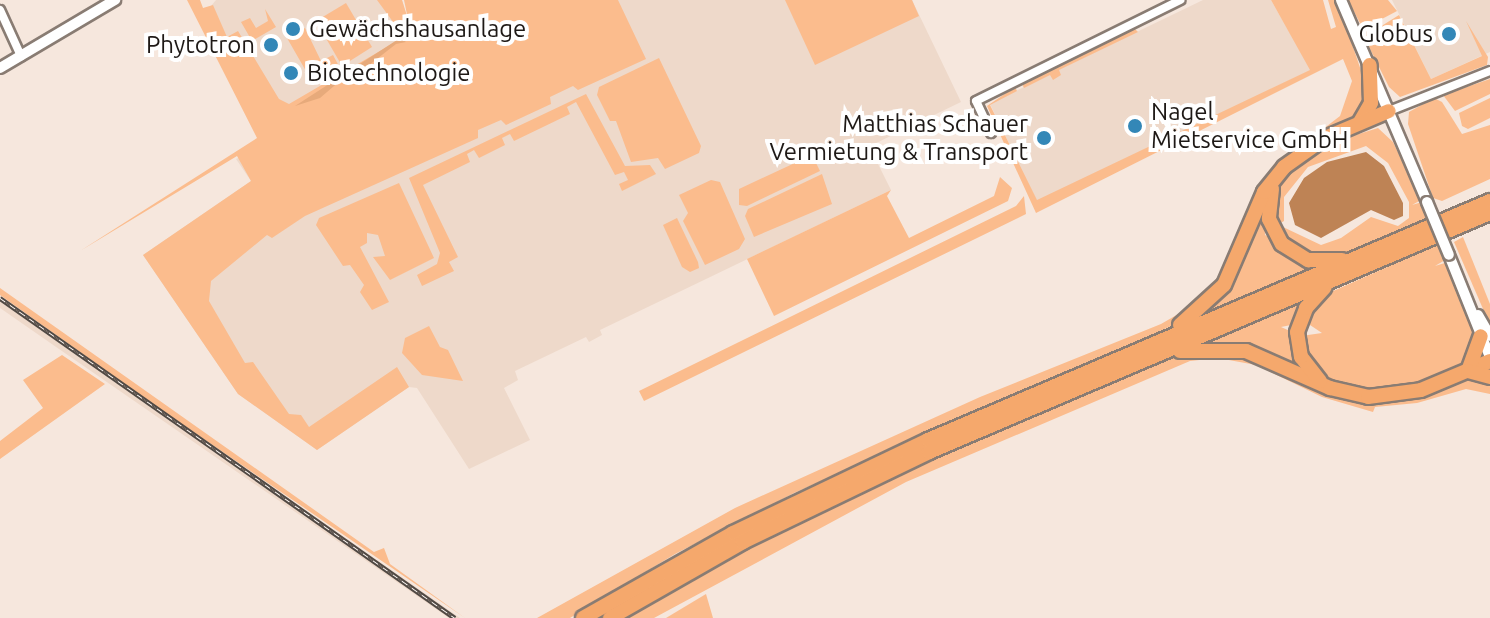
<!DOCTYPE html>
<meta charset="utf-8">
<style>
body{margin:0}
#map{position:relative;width:1490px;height:618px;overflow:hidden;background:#f6e7dd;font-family:Ubuntu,sans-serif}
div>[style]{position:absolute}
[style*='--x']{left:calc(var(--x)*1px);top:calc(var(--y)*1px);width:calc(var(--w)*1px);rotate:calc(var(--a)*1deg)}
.built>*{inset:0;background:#eed9ca}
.green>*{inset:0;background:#fbbc8d}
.forest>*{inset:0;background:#e7aa7b}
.water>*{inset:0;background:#be8355}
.roads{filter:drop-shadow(2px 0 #897c73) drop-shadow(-2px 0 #897c73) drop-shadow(0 2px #897c73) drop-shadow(0 -2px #897c73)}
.minor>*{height:8px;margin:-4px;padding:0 4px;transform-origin:4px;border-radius:4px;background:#fff}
.tertiary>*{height:10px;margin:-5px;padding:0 5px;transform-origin:5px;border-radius:5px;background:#fff}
.motorway>*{height:14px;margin:-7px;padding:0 7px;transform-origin:7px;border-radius:7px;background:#f5a86c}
.rail>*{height:5px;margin-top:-2.5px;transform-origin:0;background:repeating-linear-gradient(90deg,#fff 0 6px,#504944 0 12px);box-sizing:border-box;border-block:2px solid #504944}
.bridges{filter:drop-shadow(2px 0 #897c73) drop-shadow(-2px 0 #897c73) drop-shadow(0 2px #897c73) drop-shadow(0 -2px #897c73)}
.tertiary-bridge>*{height:10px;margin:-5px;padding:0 5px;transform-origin:5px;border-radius:5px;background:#fff}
.dots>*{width:22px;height:22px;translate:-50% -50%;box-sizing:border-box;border:4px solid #fff;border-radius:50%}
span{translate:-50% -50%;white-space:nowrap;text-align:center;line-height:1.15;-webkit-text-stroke:8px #fff;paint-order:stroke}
.poi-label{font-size:24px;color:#1e1916}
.left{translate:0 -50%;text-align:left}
.right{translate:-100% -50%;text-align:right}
</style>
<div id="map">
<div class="built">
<i style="clip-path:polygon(216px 0,402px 0,416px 52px,266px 129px,211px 6px)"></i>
<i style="clip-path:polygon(574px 0,912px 0,961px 102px,868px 147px,867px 159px,874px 156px,891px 190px,600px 330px,602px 335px,589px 342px,586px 337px,515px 371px,518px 380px,504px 388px,530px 440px,469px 469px,417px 388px,409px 387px,317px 450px,238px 394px,143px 255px,251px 181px,236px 159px)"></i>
<i style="clip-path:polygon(1203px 0,1271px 0,1311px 70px,1037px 201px,990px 104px,1050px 74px,1053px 79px,1060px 75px,1058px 70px)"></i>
<i style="clip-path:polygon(1392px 0,1490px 0,1490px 52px,1431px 79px)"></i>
<i style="clip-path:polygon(0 295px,160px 409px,460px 618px,449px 618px,59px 349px,0 308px)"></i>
</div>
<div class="green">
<i style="clip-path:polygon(187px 0,200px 0,203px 8px,213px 5px,227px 37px,238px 31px,279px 99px,289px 104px,404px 37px,377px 0,402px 0,408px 19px,404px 0,618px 0,646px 59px,578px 90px,573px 86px,550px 97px,551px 104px,506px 125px,501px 120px,478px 130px,478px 138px,305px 216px,272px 238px,267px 235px,211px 281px,209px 301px,245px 363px,253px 362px,289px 414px,301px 415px,309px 427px,397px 367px,409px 387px,317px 450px,238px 394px,143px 255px,251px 181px,237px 156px,80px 251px,257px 138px)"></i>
<i style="clip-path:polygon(785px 0,912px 0,919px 16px,815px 65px)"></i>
<i style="clip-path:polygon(1271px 0,1323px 0,1331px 29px,1336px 27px,1328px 0,1337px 0,1369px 94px,1359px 115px,1299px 149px,1219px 285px,1176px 324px,794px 493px,675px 554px,570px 618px,537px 618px,735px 508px,980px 397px,1161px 324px,1199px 302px,1225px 268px,1251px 200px,1270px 170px,1340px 116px,1352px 81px,1343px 59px,1036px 213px,987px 106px,1015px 87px,1017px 91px,990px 105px,1037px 200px,1310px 70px)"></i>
<i style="clip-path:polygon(1348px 0,1388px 0,1397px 11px,1363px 29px)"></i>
<i style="clip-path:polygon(346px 3px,372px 47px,342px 66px,316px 21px)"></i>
<i style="clip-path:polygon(265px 9px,276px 27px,252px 41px,241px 22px,250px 18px,256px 28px,268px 21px)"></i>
<i style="clip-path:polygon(1399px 15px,1431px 79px,1482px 56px,1466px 21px,1488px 57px,1487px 65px,1400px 97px,1389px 87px,1364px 37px)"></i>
<i style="clip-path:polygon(305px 28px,321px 61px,333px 55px,340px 68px,314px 85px,287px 38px)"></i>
<i style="clip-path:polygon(1134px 28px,1138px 32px,1059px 70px,1061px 75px,1053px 80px,1050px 75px,1024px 88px,1022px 84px)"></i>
<i style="clip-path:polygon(659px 58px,701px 146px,699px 153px,665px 169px,658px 158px,631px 162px,616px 121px,610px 121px,597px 95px,599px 87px)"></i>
<i style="clip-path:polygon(1490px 79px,1490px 94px,1455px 111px,1443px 95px)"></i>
<i style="clip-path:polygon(586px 94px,625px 166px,650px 165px,656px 174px,622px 191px,619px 184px,628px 180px,624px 172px,615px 175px,576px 102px,567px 107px,570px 114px,514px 141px,510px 134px,502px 138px,505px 145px,479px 158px,474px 150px,467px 154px,470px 162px,423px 185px,458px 257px,449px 262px,454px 271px,422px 286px,417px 275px,437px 264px,440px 253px,409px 178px)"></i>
<i style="clip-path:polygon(1434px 98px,1442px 102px,1462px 134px,1490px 125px,1490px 179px,1442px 201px,1433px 198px,1408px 124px,1409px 112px)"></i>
<i style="clip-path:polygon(1490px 98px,1490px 118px,1468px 129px,1462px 126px,1459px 113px)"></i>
<i style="clip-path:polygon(1378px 128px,1393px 142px,1421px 200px,1412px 205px,1422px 202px,1428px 219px,1342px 255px,1322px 258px,1291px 248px,1283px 227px,1321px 245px,1341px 238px,1371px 217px,1398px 226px,1409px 218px,1409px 202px,1388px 163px,1366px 146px,1308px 167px,1284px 197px,1284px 221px,1277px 225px,1271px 213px,1276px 188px,1285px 174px,1330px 143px)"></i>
<i style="clip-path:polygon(812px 155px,820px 171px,747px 206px,739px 205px,739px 189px)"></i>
<i style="clip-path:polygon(822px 174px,832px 204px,754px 237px,745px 216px,748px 209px)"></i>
<i style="clip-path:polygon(1000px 177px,1012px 188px,1008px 201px,774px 316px,747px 259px,891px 190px,887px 196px,909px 238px,994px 196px)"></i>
<i style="clip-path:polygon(711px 180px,720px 182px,745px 239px,739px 249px,705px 265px,683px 221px,688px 213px,679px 195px)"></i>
<i style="clip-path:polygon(399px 183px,434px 258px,390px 280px,373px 257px,385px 256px,378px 235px,367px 233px,367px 243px,360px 247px,389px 302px,372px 310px,360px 292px,364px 285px,350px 265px,343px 266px,316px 225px,319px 218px)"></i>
<i style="clip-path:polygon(1024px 196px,1026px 214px,644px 401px,639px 391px,1016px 206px)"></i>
<i style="clip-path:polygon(1264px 199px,1265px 235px,1322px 265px,1198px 318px,1211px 306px)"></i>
<i style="clip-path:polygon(677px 218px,698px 262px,699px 268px,690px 272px,682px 267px,663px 225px)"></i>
<i style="clip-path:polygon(1463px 237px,1490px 304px,1490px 325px,1454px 242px)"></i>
<i style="clip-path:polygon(1439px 244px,1445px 260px,1435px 266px,1448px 262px,1475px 337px,1468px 362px,1431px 382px,1376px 393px,1332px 384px,1311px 368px,1301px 336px,1322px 333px,1304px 321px,1322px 296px)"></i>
<i style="clip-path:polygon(0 288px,374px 552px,384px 548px,390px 564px,465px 618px,160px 409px,0 295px)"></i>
<i style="clip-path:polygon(1309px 299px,1296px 324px,1281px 327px,1290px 331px,1309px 374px,1238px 345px,1202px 345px)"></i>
<i style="clip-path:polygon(429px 326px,440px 347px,448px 350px,463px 381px,422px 375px,402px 353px,405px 338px)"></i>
<i style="clip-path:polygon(1231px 351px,1325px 391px,1427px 394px,1479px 376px,1490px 381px,1490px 394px,1466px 389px,1417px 403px,1375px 407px,1373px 412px,1322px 397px,1256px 365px,1218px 358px,1190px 361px,906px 482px,654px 618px,621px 618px,767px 537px,928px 461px,1178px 355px)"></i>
<i style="clip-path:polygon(62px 355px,105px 384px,0 459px,0 441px,43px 408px,23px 380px)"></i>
<i style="clip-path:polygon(706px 594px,713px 618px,666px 618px)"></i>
</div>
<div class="forest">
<i style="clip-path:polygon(400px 38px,406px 42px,396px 44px,364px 69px,355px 68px,320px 98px,295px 106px)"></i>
</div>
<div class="water">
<i style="clip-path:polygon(1366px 152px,1384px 166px,1403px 203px,1403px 216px,1394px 220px,1371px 210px,1321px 238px,1295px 225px,1289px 203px,1304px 178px,1327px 162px)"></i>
</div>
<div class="roads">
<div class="minor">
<i style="--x:0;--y:10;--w:51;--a:65.5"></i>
<i style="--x:1389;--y:111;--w:109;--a:-21.6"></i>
<i style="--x:991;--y:133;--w:35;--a:-115"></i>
<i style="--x:976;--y:101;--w:228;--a:-26.3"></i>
</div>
<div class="tertiary">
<i style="--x:1341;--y:0;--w:220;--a:66.9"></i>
<i style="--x:0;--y:68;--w:134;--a:-30.6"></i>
<i style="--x:1449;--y:255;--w:110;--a:68.1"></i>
<i style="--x:1478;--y:315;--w:24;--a:60"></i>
</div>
<div class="motorway">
<i style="--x:1360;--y:122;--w:22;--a:-60"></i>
<i style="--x:1371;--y:103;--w:38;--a:-92"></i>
<i style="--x:1272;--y:189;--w:30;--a:96"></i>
<i style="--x:1269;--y:219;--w:28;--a:63"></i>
<i style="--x:1282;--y:244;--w:31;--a:32"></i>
<i style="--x:1308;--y:260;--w:34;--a:0"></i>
<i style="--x:1180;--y:325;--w:59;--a:-42.3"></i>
<i style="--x:1224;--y:285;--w:101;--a:-66.7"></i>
<i style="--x:1264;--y:192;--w:32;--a:-51"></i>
<i style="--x:1284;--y:167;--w:50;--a:-35.3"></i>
<i style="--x:1325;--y:138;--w:69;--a:-22.9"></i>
<i style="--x:1180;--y:351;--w:66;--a:0"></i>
<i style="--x:1246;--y:351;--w:92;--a:23.8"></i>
<i style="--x:1330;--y:388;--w:39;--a:13"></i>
<i style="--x:1368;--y:397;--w:53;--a:-7.5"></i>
<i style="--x:1421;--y:390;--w:75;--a:-22.8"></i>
<i style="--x:1468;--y:371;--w:37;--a:-70"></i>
<i style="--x:1468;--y:371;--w:23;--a:15"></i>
<i style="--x:1320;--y:381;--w:31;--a:-128"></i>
<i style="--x:1301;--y:357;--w:25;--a:-99"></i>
<i style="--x:1297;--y:332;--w:26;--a:-69"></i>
<i style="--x:1306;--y:308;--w:28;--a:-48"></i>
<i style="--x:583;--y:618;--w:172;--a:-29.5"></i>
<i style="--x:733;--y:533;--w:216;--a:-25.5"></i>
<i style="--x:928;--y:440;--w:611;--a:-23.04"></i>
<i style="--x:610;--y:618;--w:153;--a:-29.7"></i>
<i style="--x:743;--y:542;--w:207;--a:-25.8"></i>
<i style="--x:929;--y:452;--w:610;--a:-23.08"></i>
</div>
</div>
<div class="rail">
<i style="--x:0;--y:298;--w:556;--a:35.12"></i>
</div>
<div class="bridges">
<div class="tertiary-bridge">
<i style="--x:1427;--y:202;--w:57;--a:67.5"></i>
</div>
</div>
<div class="dots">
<i style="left:293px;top:29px;background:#3387b7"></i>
<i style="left:1449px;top:34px;background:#3387b7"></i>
<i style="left:271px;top:45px;background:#3387b7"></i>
<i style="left:291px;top:73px;background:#3387b7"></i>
<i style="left:1135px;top:126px;background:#3387b7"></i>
<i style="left:1044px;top:138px;background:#3387b7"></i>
</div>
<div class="poi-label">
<span class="left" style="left:309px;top:29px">Gewächshausanlage</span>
<span class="right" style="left:1433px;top:34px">Globus</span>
<span class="right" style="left:255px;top:45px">Phytotron</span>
<span class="left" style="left:307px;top:73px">Biotechnologie</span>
<span class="left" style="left:1151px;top:126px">Nagel<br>Mietservice GmbH</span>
<span class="right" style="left:1028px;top:138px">Matthias Schauer<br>Vermietung &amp; Transport</span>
</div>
</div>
